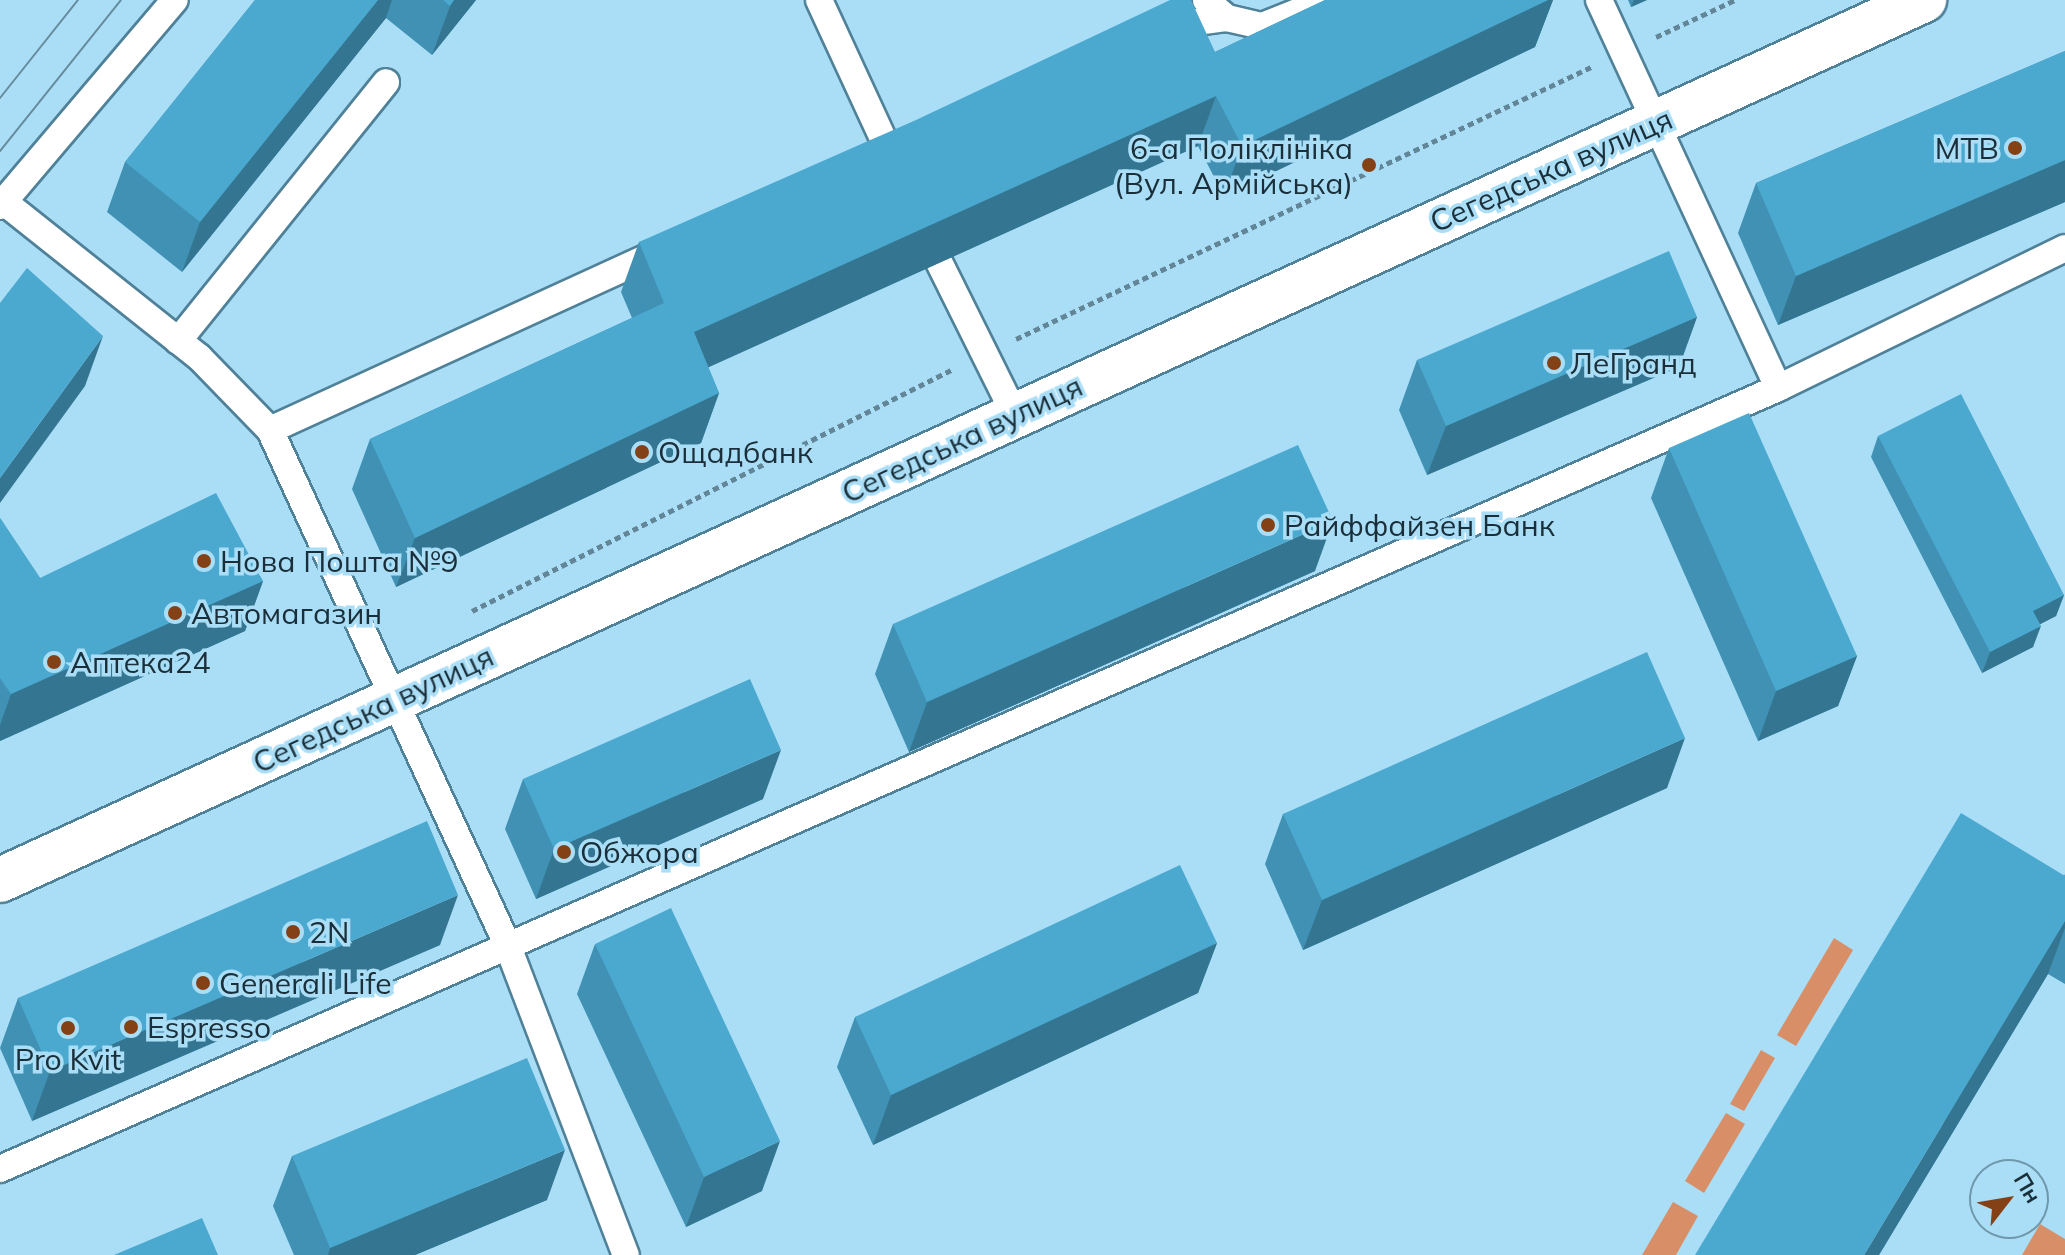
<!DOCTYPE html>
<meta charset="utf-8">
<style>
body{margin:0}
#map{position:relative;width:2065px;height:1255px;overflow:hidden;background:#aadef7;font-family:Mulish,sans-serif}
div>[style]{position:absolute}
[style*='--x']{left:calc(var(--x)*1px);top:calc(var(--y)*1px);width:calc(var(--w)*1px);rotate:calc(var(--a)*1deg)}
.green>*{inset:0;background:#d88f67}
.path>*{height:5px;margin-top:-2.5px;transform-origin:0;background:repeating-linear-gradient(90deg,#628698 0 6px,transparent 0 10px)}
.roads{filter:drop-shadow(2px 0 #4f8198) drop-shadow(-2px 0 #4f8198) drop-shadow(0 2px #4f8198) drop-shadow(0 -2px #4f8198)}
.service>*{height:26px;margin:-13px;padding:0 13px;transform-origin:13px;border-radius:13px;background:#fff}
.secondary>*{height:44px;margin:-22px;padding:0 22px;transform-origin:22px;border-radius:22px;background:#fff}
.tram>*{height:2px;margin:-1px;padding:0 1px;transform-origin:1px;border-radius:1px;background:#668b9d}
.wall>*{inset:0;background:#4091b3}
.shaded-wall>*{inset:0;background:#347692}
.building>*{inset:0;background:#4ba9d0}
.dots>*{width:22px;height:22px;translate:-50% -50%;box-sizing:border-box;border:4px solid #aadef7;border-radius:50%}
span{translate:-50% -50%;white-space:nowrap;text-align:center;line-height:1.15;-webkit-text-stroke:7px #aadef7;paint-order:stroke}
.poi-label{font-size:30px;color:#1a2f39}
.right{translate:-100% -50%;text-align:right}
.left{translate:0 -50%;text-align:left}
.street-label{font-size:30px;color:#1a2f39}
.north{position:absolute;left:1969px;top:1159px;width:80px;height:80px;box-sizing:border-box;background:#aadef7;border:2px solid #7098ab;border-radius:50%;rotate:59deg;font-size:22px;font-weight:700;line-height:32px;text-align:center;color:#1a2f39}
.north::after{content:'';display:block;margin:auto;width:28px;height:36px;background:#854116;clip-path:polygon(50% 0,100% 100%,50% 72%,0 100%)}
</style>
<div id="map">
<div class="green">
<i style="clip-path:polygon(1834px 938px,1853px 950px,1796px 1046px,1777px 1035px)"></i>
<i style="clip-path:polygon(1761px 1050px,1775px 1058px,1744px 1111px,1730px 1104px)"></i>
<i style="clip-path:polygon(1726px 1113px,1745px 1124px,1704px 1193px,1685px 1181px)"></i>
<i style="clip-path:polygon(1673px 1202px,1698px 1216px,1676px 1255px,1642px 1255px)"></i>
<i style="clip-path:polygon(2040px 1224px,2065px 1239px,2065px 1255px,2022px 1255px)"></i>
</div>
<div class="path">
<i style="--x:1656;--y:37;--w:87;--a:-25.1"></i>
<i style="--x:1016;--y:339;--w:638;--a:-25.32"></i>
<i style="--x:472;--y:611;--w:538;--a:-26.71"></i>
</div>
<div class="roads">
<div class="service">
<i style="--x:819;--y:0;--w:184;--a:65.2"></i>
<i style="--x:1206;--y:0;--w:28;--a:41"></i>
<i style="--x:1227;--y:18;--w:36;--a:13"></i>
<i style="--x:1262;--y:26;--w:70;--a:-21.8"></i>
<i style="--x:1599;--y:0;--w:427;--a:65.2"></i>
<i style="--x:1167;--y:26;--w:61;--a:-7.6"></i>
<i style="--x:4;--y:202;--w:249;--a:38.5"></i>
<i style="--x:199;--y:357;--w:102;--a:45.8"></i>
<i style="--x:270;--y:430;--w:566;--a:65.25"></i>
<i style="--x:507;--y:944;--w:333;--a:69.1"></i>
<i style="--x:0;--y:206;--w:270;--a:-49.7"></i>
<i style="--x:939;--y:262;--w:171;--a:63.6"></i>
<i style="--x:178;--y:341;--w:332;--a:-51.2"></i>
<i style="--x:270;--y:430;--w:430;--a:-24.6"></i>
<i style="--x:0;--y:1169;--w:1942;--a:-23.71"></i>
<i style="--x:1778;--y:388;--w:319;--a:-26"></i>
</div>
<div class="secondary">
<i style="--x:0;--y:880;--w:2116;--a:-24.58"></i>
</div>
</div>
<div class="tram">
<i style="--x:0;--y:98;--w:125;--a:-51.5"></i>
<i style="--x:0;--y:151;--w:193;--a:-51.3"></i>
</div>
<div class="wall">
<i style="clip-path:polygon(255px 0,476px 0,432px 55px,386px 18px,182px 272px,107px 212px,125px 162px)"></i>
<i style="clip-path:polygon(1325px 0,1553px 0,1535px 47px,1224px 196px,1198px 146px,708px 367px,719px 393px,701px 443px,396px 587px,352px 489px,370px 439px,632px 318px,621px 292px,639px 242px,1215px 52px)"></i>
<i style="clip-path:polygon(1628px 0,1647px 0,1631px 7px)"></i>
<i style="clip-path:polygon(2065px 51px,2065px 202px,1778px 325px,1738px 233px,1756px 183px)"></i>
<i style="clip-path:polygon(1697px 317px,1679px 367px,1427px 475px,1399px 410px,1417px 360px)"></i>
<i style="clip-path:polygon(1878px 436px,2064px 595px,2056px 616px,2040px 624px,2033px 647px,1982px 673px,1871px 457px)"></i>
<i style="clip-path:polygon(1669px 448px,1857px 656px,1838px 706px,1758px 741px,1651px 498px)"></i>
<i style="clip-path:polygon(0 518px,40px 578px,263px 581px,245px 631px,0 741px)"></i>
<i style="clip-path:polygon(1315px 571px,909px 752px,875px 674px,893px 624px)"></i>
<i style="clip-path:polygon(523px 779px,763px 799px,536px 899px,505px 829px)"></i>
<i style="clip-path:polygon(1667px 788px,1303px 950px,1265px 864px,1283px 814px)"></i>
<i style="clip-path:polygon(2065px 874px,2065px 984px,2048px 974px,1879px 1255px)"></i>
<i style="clip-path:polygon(1217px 943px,1198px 993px,873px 1145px,837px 1067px,855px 1017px)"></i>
<i style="clip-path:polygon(595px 944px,762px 1191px,686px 1227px,577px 994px)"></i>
<i style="clip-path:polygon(440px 945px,32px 1121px,0 1048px,18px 998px)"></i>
<i style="clip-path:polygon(292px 1156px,547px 1200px,415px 1255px,294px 1255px,273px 1206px)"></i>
</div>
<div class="shaded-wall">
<i style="clip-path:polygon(378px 0,392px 0,386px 18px,182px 272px,200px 222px)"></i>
<i style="clip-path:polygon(454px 0,476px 0,432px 55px,450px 6px)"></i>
<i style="clip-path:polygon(1548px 0,1553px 0,1535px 47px,1224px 196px,1242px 146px)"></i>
<i style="clip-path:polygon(1634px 0,1647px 0,1631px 7px)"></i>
<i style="clip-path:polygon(1216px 96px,1198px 146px,676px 382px,694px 332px)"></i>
<i style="clip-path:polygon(2065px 160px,2065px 202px,1778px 325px,1796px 276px)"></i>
<i style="clip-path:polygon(1697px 317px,1679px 367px,1427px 475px,1446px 426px)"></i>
<i style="clip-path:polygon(103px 336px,85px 386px,0 503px,0 478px)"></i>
<i style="clip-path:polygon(719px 393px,701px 443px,396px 587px,415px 538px)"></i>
<i style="clip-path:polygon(1333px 521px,1315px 571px,909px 752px,927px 702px)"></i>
<i style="clip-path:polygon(263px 581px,245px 631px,0 741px,0 725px,11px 694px)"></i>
<i style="clip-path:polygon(2064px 595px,2056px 616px,2025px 632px,2033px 611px)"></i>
<i style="clip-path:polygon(2041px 626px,2033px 647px,1982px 673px,1990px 652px)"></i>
<i style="clip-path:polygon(1857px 656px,1838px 706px,1758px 741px,1776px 691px)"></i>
<i style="clip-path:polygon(1685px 738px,1667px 788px,1303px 950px,1322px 900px)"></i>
<i style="clip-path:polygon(781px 750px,763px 799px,536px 899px,554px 849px)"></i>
<i style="clip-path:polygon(458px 895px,440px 945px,32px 1121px,50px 1071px)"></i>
<i style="clip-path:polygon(2065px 921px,2065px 928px,2048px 974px,1879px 1255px,1864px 1255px)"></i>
<i style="clip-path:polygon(1217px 943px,1198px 993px,873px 1145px,891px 1095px)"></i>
<i style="clip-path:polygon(780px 1141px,762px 1191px,686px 1227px,704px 1177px)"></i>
<i style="clip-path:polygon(565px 1150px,547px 1200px,415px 1255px,328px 1255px,330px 1248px)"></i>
</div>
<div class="building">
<i style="clip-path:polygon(255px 0,378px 0,200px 222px,125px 162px)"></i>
<i style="clip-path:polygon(443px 0,454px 0,450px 6px)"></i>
<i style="clip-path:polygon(1170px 0,1191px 0,1215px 52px,1325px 0,1548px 0,1242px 146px,1216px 96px,694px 332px,719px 393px,415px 538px,370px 439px,664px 303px,639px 242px,916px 120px)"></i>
<i style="clip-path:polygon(2065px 51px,2065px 160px,1796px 276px,1756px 183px)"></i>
<i style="clip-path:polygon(1669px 251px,1697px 317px,1446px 426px,1417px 360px)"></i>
<i style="clip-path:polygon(27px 268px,103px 336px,0 478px,0 303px)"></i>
<i style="clip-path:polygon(1961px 394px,2064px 595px,2033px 611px,2041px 626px,1990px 652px,1878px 436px)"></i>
<i style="clip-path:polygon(1749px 413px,1857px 656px,1776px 691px,1669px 448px)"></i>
<i style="clip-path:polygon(1298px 445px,1333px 521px,927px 702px,893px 624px)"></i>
<i style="clip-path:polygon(216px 493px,263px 581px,11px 694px,0 678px,0 518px,40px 578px)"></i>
<i style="clip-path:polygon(1647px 652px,1685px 738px,1322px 900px,1283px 814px)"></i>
<i style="clip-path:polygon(750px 679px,781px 750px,554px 849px,523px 779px)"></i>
<i style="clip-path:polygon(1961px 813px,2065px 876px,2065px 921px,1864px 1255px,1695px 1255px)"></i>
<i style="clip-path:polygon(427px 821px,458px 895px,50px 1071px,18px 998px)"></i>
<i style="clip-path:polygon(1180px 865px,1217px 943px,891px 1095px,855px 1017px)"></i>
<i style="clip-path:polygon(671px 908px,780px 1141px,704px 1177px,595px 944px)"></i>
<i style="clip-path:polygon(527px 1058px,565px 1150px,330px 1248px,292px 1156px)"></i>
<i style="clip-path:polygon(202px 1218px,218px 1255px,114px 1255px)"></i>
</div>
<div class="dots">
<i style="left:2015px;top:148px;background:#854116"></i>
<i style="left:1369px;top:165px;background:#854116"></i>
<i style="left:1554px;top:363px;background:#854116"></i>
<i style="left:642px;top:452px;background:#854116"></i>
<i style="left:1268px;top:525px;background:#854116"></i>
<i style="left:204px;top:561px;background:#854116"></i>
<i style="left:175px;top:613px;background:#854116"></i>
<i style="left:54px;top:662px;background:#854116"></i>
<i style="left:564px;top:852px;background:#854116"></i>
<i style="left:293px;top:932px;background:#854116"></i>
<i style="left:203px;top:983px;background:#854116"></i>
<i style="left:131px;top:1027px;background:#854116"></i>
<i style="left:68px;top:1028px;background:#854116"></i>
</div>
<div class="poi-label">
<span class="right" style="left:1353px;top:165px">6-а Поліклініка<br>(Вул. Армійська)</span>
<span class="right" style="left:1999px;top:148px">МТВ</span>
<span class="left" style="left:1570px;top:363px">ЛеГранд</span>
<span class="left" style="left:658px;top:452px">Ощадбанк</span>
<span class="left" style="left:1284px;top:525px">Райффайзен Банк</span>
<span class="left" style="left:220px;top:561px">Нова Пошта №9</span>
<span class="left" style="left:191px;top:613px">Автомагазин</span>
<span class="left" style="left:70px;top:662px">Аптека24</span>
<span class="left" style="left:580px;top:852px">Обжора</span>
<span class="left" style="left:309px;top:932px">2N</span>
<span class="left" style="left:219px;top:983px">Generali Life</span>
<span class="left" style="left:147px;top:1027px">Espresso</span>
<span style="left:68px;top:1059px">Pro Kvit</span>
</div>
<div class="street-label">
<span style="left:1551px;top:170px;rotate:-24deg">Сегедська вулиця</span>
<span style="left:962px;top:439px;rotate:-25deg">Сегедська вулиця</span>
<span style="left:373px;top:709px;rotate:-25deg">Сегедська вулиця</span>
</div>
<div class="north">Пн</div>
</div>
